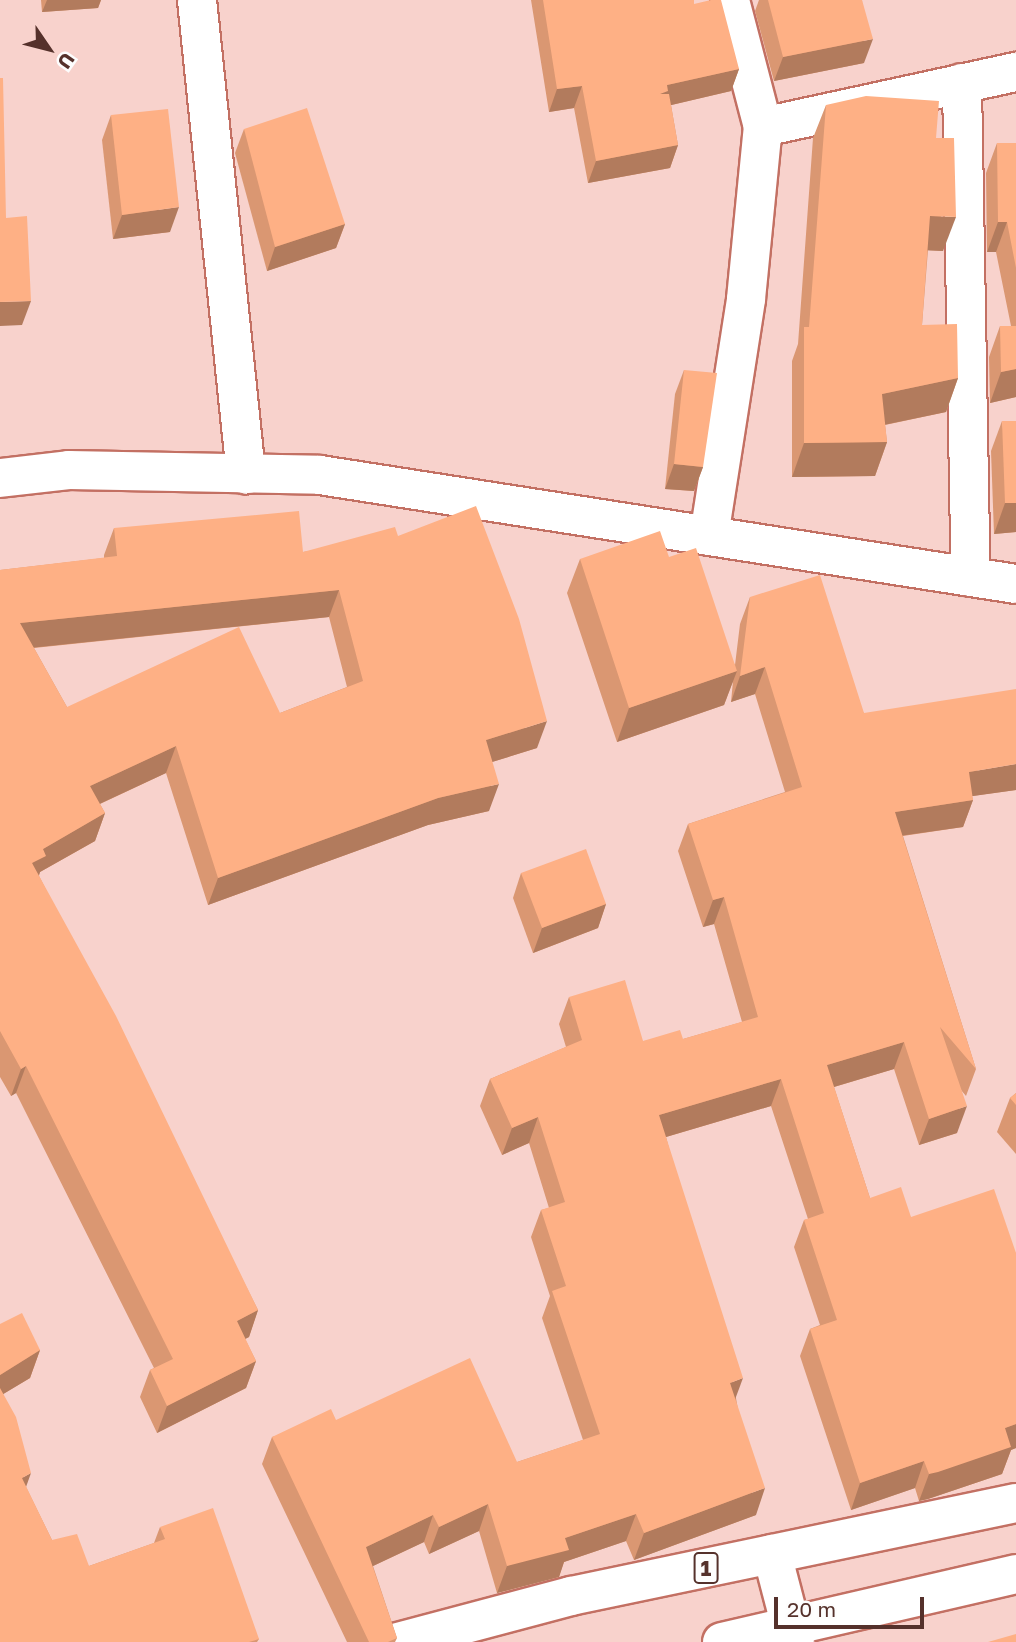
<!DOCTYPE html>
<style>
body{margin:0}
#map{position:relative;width:1016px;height:1642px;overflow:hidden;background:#f8d2cc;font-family:"Golos Text",sans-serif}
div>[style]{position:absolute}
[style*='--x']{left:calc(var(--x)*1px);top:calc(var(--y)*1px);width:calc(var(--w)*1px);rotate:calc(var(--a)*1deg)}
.roads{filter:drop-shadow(2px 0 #c37063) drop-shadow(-2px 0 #c37063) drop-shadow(0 2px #c37063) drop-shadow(0 -2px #c37063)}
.minor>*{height:38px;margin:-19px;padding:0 19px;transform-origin:19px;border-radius:19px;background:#fff}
.trunk>*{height:38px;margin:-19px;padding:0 19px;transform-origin:19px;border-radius:19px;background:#fff}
.wall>*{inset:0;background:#da9772}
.shaded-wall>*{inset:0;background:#b27b5d}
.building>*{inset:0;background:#feb085}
span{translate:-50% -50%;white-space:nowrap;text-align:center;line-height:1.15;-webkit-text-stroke:5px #fdfdfd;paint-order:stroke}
.shield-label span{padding:2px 5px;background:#fdfdfd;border:2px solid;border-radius:5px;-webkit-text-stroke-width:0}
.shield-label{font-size:21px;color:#55312b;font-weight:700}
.north{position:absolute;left:14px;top:14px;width:70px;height:70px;-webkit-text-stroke:5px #fdfdfd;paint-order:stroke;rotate:125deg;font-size:19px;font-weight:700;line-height:28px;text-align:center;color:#55312b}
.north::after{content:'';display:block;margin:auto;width:24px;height:32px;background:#55312b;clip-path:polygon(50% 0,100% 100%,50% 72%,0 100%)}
.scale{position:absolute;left:774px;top:1597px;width:150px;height:32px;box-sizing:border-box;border:4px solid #55312b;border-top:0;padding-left:9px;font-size:21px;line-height:24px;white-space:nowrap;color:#55312b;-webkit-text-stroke:5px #fdfdfd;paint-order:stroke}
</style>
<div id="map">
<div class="roads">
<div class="minor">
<i style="--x:197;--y:0;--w:477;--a:84.1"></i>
<i style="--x:962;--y:83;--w:494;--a:89"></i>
<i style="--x:763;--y:127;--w:259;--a:-12.3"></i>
<i style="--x:0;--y:478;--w:69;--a:-6.6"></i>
<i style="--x:69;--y:470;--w:251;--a:1.1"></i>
<i style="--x:320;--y:475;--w:704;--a:8.9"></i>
<i style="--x:709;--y:536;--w:240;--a:-81.1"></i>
<i style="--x:746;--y:299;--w:173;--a:-84.4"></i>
<i style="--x:763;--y:127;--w:131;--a:-104.6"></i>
<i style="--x:772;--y:1554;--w:91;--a:75.4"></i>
</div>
<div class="trunk">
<i style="--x:398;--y:1642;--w:179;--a:-14.9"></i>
<i style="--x:571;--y:1596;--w:455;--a:-11.8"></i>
<i style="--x:722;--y:1642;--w:302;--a:-13"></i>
</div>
</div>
<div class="wall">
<i style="clip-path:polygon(41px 0,101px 0,98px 8px,42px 12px)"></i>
<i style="clip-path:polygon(531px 0,694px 0,694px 4px,739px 69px,731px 91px,671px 105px,678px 145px,670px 168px,588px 183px,574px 108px,549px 112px)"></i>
<i style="clip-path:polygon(759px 0,862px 0,864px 63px,774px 81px,755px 11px)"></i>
<i style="clip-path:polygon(826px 105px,936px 138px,943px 251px,928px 250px,922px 325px,958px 378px,946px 412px,885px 425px,887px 442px,875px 476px,792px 477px,792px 361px,798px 344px,813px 138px)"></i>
<i style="clip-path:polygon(111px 115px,170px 232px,113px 239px,102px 140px)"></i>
<i style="clip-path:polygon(244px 129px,345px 224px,336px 248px,267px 271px,235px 153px)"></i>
<i style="clip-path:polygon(997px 143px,1016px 143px,1016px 397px,990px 403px,989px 357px,1000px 326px,1011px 326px,996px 252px,987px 252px,986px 173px)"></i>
<i style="clip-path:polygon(684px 370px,703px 467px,694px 491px,665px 489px,675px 394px)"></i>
<i style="clip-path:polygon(1002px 421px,1016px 532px,994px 534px,991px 451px)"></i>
<i style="clip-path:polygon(evenodd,114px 528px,303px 552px,398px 536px,537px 748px,492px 762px,489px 811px,428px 825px,208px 905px,166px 773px,100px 804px,105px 813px,95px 841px,40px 872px,39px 876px,258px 1310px,249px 1337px,245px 1339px,256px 1361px,246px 1388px,157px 1433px,140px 1397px,150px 1370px,154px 1368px,16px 1093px,11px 1096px,0 1077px,0 570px,104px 558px,104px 555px,114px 528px,329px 617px,347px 687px,280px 713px,67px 707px,34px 648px,329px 617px)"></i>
<i style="clip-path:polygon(669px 557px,735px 665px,740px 624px,750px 597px,864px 713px,1016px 790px,972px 796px,973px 800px,963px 827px,903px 836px,976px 1069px,966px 1096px,961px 1090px,957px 1133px,919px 1145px,894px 1069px,834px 1087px,870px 1198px,911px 1217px,1016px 1253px,1016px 1448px,1011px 1450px,1002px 1474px,928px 1499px,919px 1501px,915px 1488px,851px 1510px,800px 1356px,810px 1329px,820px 1325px,794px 1247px,804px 1220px,808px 1219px,771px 1106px,666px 1137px,736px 1398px,756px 1515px,634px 1560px,626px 1541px,564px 1562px,559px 1577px,497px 1593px,479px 1531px,429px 1554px,424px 1542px,373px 1566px,397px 1638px,395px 1642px,347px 1642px,262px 1464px,272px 1437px,336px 1420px,517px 1462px,583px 1440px,542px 1318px,550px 1296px,531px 1237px,541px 1210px,549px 1208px,529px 1143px,502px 1155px,480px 1106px,490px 1079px,566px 1047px,559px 1024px,569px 997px,643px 1041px,683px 1039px,742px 1022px,714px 924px,703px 927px,678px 851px,688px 824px,785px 792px,755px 694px,731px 702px,733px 681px,724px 705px,617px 742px,567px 593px,580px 559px)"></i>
<i style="clip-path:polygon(521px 873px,606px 904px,598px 928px,533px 953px,513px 898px)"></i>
<i style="clip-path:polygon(1016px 1093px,1016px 1154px,997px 1132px,1010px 1098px)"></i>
<i style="clip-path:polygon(0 1324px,40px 1350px,30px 1378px,3px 1394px,26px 1487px,52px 1540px,89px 1566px,154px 1543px,160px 1527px,259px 1639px,257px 1642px,0 1642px)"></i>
</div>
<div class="shaded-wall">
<i style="clip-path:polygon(47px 0,101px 0,98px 8px,42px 12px)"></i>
<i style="clip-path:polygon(873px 39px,864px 63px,774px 81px,783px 57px)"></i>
<i style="clip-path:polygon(739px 69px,731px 91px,663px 107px,660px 94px,667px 85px)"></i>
<i style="clip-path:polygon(582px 86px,574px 108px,549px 112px,557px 89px)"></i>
<i style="clip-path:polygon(678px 145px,670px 168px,588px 183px,596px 161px)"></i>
<i style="clip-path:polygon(179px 207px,170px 232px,113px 239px,122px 215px)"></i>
<i style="clip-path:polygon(930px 216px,956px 217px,943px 251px,918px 250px)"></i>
<i style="clip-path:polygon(998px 222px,1007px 222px,996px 252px,987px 252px)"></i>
<i style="clip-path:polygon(345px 224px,336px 248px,267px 271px,275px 247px)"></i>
<i style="clip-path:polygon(31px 301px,22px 325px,0 326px,0 302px)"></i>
<i style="clip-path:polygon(1016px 369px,1016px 397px,990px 403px,1001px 372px)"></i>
<i style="clip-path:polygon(958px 378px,946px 412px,869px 428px,882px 394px)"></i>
<i style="clip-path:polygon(887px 442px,875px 476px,792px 477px,804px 443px)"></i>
<i style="clip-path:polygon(674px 464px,703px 467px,694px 491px,665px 489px)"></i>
<i style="clip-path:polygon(1005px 503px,1016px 503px,1016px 532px,994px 534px)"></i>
<i style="clip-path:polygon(339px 590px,329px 617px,10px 650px,20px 623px)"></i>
<i style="clip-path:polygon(765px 667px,755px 694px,731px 702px,740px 676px)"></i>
<i style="clip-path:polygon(737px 671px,724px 705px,617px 742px,629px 708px)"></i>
<i style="clip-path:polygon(547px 721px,537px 748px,476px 767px,486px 740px)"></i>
<i style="clip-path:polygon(176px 746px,166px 773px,80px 813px,90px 786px)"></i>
<i style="clip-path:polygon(1016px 764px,1016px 790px,959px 798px,969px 772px)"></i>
<i style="clip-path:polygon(499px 784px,489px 811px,428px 825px,208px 905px,218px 878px,438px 798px)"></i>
<i style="clip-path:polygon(973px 800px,963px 827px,885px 838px,895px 812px)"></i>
<i style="clip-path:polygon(105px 813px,95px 841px,40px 872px,36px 883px,32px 863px,43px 849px)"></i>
<i style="clip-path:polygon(724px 897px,714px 924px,703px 927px,713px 900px)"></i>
<i style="clip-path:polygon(606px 904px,598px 928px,533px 953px,542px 928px)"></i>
<i style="clip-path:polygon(904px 1042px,894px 1069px,817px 1092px,827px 1065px)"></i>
<i style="clip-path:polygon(26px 1066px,16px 1093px,11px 1096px,21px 1069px)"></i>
<i style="clip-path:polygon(781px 1079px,771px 1106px,649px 1142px,659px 1115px)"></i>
<i style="clip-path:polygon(967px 1106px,957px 1133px,919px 1145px,929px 1119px)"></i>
<i style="clip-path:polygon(538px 1117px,529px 1143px,502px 1155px,512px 1128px)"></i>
<i style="clip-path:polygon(258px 1310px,249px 1337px,227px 1348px,237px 1321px)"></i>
<i style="clip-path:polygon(40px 1350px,30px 1378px,0 1396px,0 1375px)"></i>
<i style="clip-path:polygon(256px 1361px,246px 1388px,157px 1433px,167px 1406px)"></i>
<i style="clip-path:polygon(743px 1378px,733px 1405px,730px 1383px)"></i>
<i style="clip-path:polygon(1016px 1424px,1016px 1448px,1011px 1450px,1002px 1474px,928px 1499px,919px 1501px,929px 1474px,1005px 1428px)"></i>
<i style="clip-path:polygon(924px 1461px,915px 1488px,851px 1510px,860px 1483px)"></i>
<i style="clip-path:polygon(31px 1473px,21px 1501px,22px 1478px)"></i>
<i style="clip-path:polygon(765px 1488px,756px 1515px,634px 1560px,644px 1533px)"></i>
<i style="clip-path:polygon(488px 1504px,479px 1531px,429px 1554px,439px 1527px)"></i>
<i style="clip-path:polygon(636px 1514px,626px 1541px,564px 1562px,559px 1577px,497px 1593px,507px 1566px,565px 1538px)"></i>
<i style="clip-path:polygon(433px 1515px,424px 1542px,356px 1574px,366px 1547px)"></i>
</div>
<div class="building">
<i style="clip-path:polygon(543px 0,694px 0,694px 4px,711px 0,721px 0,739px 69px,667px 85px,668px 91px,660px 94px,669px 94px,678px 145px,596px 161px,582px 86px,557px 89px)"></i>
<i style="clip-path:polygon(768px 0,862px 0,873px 39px,783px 57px)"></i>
<i style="clip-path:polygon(0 78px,3px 78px,6px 218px,27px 216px,31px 301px,0 302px)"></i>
<i style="clip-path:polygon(866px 96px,939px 101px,936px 138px,954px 138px,956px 217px,930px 216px,922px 325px,957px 324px,958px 378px,882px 394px,887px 442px,804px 443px,804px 327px,809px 327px,826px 105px)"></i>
<i style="clip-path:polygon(307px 108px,345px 224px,275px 247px,244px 129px)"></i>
<i style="clip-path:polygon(168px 109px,179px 207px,122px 215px,111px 115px)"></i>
<i style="clip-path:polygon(997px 143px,1016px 143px,1016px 268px,1007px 222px,998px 222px)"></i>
<i style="clip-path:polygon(1000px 326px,1016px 326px,1016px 369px,1001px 372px)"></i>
<i style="clip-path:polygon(684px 370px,717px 373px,703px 467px,674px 464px)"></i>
<i style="clip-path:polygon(1002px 421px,1016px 421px,1016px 503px,1005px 503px)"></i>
<i style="clip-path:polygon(evenodd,476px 506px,519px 619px,547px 721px,486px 740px,499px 784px,438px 798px,218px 878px,176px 746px,90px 786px,105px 813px,43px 849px,46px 856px,32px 863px,116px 1016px,258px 1310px,237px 1321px,256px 1361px,167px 1406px,150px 1370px,173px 1359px,26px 1066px,21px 1069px,0 1031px,0 570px,117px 556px,114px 528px,299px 511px,303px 552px,395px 527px,398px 536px,476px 506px,339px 590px,363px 681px,280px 713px,239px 627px,67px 707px,20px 623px,339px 590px)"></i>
<i style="clip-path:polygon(660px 531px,669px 557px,696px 548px,737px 671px,629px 708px,580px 559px)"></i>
<i style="clip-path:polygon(820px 575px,864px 713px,1016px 689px,1016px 764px,969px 772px,973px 800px,895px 812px,976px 1069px,940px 1027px,967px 1106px,929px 1119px,904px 1042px,827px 1065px,870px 1198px,901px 1187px,911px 1217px,994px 1189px,1016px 1253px,1016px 1424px,1005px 1428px,1011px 1447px,938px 1472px,929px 1474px,924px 1461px,860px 1483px,810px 1329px,837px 1320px,804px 1220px,824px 1213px,781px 1079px,659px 1115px,743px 1378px,730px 1383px,765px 1488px,644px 1533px,636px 1514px,565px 1538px,569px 1550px,507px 1566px,488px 1504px,439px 1527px,433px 1515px,366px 1547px,397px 1638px,388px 1642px,369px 1642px,272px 1437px,331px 1409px,336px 1420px,470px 1358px,517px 1462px,600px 1434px,552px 1291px,566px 1286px,541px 1210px,565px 1202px,538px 1117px,512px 1128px,490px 1079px,582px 1040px,569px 997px,625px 980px,643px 1041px,680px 1030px,683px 1039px,758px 1017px,724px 897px,713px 900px,688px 824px,802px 787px,765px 667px,740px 676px,750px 597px)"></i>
<i style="clip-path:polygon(586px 849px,606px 904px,542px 928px,521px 873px)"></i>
<i style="clip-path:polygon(1016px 1093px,1016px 1105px,1010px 1098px)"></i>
<i style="clip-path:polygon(22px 1313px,40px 1350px,0 1375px,0 1324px)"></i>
<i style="clip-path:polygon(0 1388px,16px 1417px,31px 1473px,22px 1478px,52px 1540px,77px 1534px,89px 1566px,165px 1539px,160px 1527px,213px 1508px,259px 1639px,249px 1642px,0 1642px)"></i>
<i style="clip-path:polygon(1016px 1634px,1016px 1642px,988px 1642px)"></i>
</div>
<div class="shield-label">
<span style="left:706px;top:1568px">1</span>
</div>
<div class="north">U</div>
<div class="scale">20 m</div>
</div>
